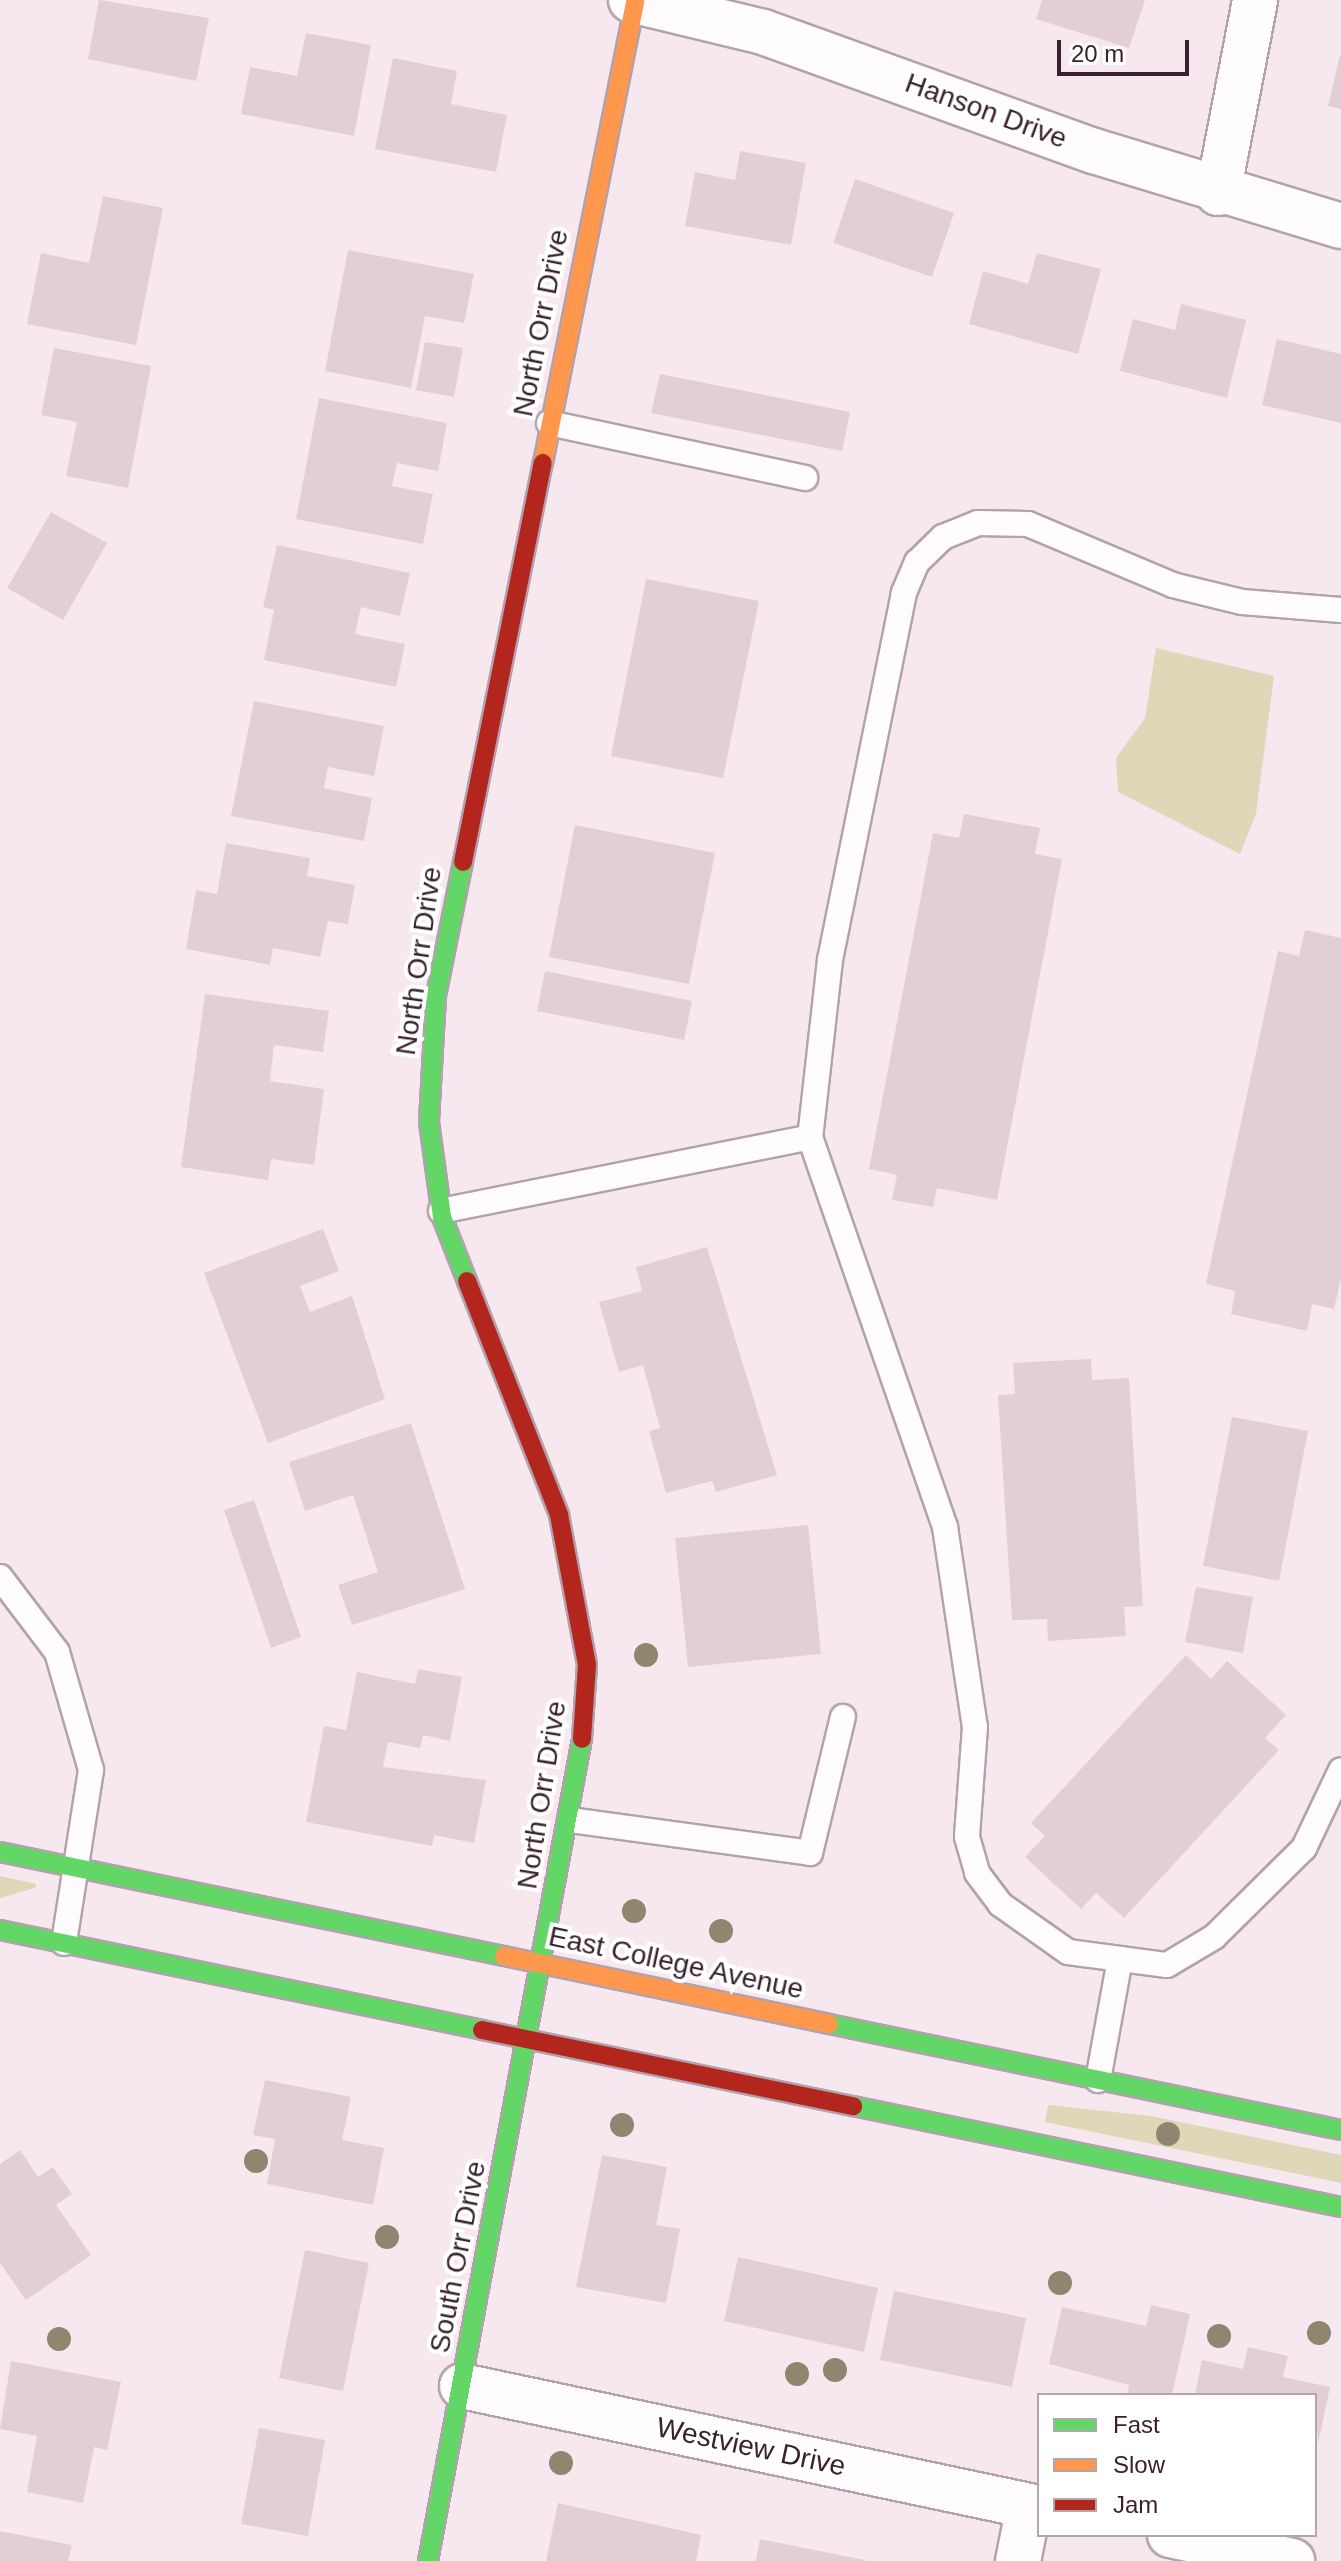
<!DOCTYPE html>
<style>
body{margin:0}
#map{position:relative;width:1341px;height:2561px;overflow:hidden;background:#f7e8f0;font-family:Helvetica,sans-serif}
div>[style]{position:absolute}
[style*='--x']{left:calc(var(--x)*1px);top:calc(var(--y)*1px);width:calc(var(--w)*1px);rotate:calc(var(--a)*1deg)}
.green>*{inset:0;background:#e0d7b9}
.building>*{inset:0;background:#e2cfd5}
.roads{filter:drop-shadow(2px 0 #b3a2ac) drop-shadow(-2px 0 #b3a2ac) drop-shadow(0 2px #b3a2ac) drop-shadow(0 -2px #b3a2ac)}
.lane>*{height:24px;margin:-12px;padding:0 12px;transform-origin:12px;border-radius:12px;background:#fefcfd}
.street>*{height:44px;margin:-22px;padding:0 22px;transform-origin:22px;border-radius:22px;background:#fefcfd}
.fast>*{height:18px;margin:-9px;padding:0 9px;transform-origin:9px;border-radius:9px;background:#63d668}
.slow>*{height:18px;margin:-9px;padding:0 9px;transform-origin:9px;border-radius:9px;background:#ff974d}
.jam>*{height:18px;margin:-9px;padding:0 9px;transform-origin:9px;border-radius:9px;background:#b3261e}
.trees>*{width:24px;height:24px;margin:-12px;border-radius:50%;background:#8e866f}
span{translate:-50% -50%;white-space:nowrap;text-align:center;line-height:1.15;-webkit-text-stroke:8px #fff;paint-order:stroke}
.street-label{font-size:28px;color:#3a212f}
.legend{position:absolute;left:1037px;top:2393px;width:280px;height:144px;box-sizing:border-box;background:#fff;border:2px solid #b0a6ac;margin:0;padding:10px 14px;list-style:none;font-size:24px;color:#3a212f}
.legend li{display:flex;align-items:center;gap:16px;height:40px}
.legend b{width:40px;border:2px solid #b0a6ac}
.scale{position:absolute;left:1057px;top:40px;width:132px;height:36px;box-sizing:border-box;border:4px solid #3a212f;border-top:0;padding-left:10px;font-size:24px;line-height:28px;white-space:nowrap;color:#3a212f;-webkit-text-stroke:6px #fff;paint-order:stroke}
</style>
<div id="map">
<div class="green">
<i style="clip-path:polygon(1156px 648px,1274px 676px,1256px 814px,1240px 854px,1118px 792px,1116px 758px,1145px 718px)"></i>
<i style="clip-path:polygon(0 1876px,36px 1884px,35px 1888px,0 1898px)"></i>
<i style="clip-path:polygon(1048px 2105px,1151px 2116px,1341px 2155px,1341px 2183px,1045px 2122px)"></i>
</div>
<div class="building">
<i style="clip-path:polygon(99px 0,209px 18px,196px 81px,88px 59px)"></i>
<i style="clip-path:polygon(1042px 0,1145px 0,1129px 48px,1036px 19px)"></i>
<i style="clip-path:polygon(306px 33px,371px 45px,354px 136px,241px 114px,250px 67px,297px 76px)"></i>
<i style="clip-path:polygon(1340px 55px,1341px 55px,1341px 109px,1328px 106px)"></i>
<i style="clip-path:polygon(393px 58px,457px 71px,451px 104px,507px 115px,496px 172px,375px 149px)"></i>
<i style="clip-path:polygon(740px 151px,806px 163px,791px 245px,685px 226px,695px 172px,735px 180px)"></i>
<i style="clip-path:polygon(855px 179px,954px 213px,932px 277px,833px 243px)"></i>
<i style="clip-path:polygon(103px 196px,163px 208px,136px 345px,27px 324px,41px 253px,89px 263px)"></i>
<i style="clip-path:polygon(348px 250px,474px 274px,464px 323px,425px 316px,411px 388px,325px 371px)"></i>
<i style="clip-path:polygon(1037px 253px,1101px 269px,1078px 354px,969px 324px,983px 271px,1028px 284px)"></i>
<i style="clip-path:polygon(1181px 304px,1246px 320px,1227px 398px,1120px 371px,1133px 319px,1175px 330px)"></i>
<i style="clip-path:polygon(1277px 339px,1341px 354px,1341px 423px,1262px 405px)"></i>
<i style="clip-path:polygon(425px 342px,463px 348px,454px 397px,416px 390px)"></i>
<i style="clip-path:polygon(54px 348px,151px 366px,128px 488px,66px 476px,77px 422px,41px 415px)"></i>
<i style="clip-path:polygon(660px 374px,850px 412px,842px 451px,651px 413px)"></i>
<i style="clip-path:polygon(319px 398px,447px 423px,438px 471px,397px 463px,392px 486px,433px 494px,423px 544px,296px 519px)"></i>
<i style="clip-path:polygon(51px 512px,107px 543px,63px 620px,7px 588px)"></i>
<i style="clip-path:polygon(277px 545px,410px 573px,400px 616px,361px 607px,355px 634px,405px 644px,396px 687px,264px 660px,274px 610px,263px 607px)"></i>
<i style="clip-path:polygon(646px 579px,759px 601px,723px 778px,611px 756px)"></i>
<i style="clip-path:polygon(254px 701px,384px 726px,374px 776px,328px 767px,324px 788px,372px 798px,364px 841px,231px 816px)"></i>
<i style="clip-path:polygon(964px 814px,1040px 828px,1035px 854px,1062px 859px,997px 1200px,937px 1188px,933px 1207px,892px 1200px,897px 1175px,869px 1169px,933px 833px,959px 838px)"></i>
<i style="clip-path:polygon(575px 825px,715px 853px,689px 984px,549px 957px)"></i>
<i style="clip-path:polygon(226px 843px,310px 858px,307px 876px,355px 885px,348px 924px,328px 921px,320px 957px,273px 948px,270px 965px,186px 949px,196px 890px,217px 894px)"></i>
<i style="clip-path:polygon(1305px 930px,1341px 938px,1341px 1278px,1334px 1309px,1312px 1304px,1307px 1331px,1231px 1314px,1235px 1291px,1206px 1284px,1278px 951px,1299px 956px)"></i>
<i style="clip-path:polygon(545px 971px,692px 1001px,684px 1040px,537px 1011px)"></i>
<i style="clip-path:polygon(205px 994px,329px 1011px,323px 1052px,274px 1045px,270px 1081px,324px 1089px,314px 1165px,271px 1159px,268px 1180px,181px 1167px)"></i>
<i style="clip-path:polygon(323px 1229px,339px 1271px,300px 1286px,310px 1312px,352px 1296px,385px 1399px,268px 1443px,204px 1273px)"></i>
<i style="clip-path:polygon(707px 1247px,777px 1475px,716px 1492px,712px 1481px,666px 1493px,649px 1431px,660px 1428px,643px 1365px,619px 1372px,599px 1302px,642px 1291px,636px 1267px)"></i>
<i style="clip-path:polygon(1091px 1359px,1092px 1380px,1129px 1378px,1143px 1606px,1124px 1607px,1126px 1636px,1048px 1641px,1047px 1619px,1012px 1620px,998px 1395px,1015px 1394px,1013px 1363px)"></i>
<i style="clip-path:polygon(1232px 1417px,1308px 1431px,1279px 1581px,1203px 1566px)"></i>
<i style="clip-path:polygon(411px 1423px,465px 1589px,352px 1625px,338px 1585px,378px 1572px,353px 1495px,305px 1511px,289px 1462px)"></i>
<i style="clip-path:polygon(254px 1500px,301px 1637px,271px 1648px,224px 1510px)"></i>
<i style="clip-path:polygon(808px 1525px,821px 1654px,688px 1667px,675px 1538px)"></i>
<i style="clip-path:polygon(1196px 1587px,1253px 1597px,1243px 1653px,1185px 1642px)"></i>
<i style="clip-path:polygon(1186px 1655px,1211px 1679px,1227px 1661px,1286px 1715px,1265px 1738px,1279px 1750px,1124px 1918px,1096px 1893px,1081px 1909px,1025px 1857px,1045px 1836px,1031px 1823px)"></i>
<i style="clip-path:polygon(418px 1669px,462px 1677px,450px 1741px,423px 1735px,420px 1748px,388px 1742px,383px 1767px,486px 1780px,474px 1843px,434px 1835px,432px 1846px,306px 1822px,324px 1726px,346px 1730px,357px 1672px,415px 1684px)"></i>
<i style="clip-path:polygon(265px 2080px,351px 2097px,342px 2140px,384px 2148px,373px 2205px,267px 2184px,275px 2139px,253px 2135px)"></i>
<i style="clip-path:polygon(20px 2150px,38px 2177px,53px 2167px,72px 2194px,56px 2205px,91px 2255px,26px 2300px,0 2263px,0 2164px)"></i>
<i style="clip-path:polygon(602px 2155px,667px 2167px,656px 2225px,680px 2229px,666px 2303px,576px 2287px)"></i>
<i style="clip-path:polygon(305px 2250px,369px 2263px,343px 2391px,279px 2378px)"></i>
<i style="clip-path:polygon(738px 2257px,878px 2288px,864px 2352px,724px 2321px)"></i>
<i style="clip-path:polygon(894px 2291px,1026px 2318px,1012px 2387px,880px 2360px)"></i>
<i style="clip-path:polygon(1151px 2305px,1190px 2314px,1172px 2395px,1127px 2395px,1129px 2385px,1049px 2364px,1062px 2307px,1146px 2326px)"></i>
<i style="clip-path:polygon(1248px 2347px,1288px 2356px,1283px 2377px,1330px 2387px,1318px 2444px,1315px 2395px,1195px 2395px,1202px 2360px,1243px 2369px)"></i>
<i style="clip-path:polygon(11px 2361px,121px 2382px,107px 2450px,94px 2447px,83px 2503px,27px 2492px,37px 2436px,0 2429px)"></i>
<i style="clip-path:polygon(259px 2428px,325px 2440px,308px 2536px,241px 2524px)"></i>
<i style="clip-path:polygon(558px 2503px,701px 2535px,696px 2561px,546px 2561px)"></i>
<i style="clip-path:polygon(0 2531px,72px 2545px,68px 2561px,0 2561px)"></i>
<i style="clip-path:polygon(760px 2539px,865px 2560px,865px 2561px,756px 2561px)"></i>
</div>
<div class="roads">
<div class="lane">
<i style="--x:549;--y:423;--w:262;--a:12.1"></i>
<i style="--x:1341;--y:610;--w:99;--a:-175.4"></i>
<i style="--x:1242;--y:602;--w:71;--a:-166.2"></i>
<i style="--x:1173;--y:585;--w:157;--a:-157.2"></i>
<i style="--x:1028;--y:524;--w:50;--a:-178.9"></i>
<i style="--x:978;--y:523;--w:38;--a:158"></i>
<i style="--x:943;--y:537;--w:36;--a:136"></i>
<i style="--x:917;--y:562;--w:34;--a:113"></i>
<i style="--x:904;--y:593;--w:374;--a:101.4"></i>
<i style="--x:830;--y:960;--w:178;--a:96.4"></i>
<i style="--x:810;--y:1137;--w:413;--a:70.9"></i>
<i style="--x:945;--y:1527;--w:202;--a:81.5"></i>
<i style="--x:975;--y:1727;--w:110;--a:94.2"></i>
<i style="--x:967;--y:1837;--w:37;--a:74"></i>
<i style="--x:977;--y:1873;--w:39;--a:53"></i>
<i style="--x:1000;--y:1904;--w:83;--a:35.2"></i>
<i style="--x:1068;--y:1952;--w:100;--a:7.5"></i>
<i style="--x:1167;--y:1965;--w:55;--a:-30.8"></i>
<i style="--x:1214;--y:1937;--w:127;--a:-44.7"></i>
<i style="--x:1304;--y:1848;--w:86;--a:-64.6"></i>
<i style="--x:441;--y:1211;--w:376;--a:-11.3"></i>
<i style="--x:0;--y:1577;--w:94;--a:52.8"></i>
<i style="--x:57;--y:1652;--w:123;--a:73.9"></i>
<i style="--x:91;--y:1770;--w:175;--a:98.9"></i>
<i style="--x:570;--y:1820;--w:242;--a:7.8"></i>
<i style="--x:810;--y:1853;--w:140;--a:-76.4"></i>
<i style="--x:1098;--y:2080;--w:118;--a:-79.7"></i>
</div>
<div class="street">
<i style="--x:631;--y:0;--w:136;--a:13.6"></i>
<i style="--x:763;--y:32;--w:352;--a:19.8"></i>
<i style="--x:1094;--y:151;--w:258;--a:16.9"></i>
<i style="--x:1218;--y:193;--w:197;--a:-79.1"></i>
<i style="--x:462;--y:2386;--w:590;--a:11.94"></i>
<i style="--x:1170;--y:2535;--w:125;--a:12"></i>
<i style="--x:1018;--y:2561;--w:56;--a:-78.7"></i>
</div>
<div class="fast">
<i style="--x:463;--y:862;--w:137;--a:101.4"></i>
<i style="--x:436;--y:996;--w:126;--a:93.2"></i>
<i style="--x:429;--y:1122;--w:96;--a:82.2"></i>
<i style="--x:442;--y:1217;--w:69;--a:68.7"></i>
<i style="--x:0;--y:1852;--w:515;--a:11.66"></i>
<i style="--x:0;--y:1930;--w:492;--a:11.7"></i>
<i style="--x:829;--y:2024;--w:523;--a:11.7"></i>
<i style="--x:853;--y:2106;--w:498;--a:11.7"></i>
<i style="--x:428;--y:2561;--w:836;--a:-79.39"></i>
</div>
<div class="slow">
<i style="--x:543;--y:463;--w:471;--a:-78.7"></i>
<i style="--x:504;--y:1956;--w:332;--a:11.8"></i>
</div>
<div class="jam">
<i style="--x:463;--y:862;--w:407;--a:-78.7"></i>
<i style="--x:467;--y:1281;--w:251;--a:68.5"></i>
<i style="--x:559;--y:1515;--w:153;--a:79.4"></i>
<i style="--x:587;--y:1665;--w:74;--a:93.9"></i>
<i style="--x:482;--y:2030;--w:379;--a:11.6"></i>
</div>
</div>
<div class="trees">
<i style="left:646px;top:1655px"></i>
<i style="left:634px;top:1911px"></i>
<i style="left:721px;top:1931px"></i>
<i style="left:622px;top:2125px"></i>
<i style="left:1168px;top:2134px"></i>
<i style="left:256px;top:2161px"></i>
<i style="left:387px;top:2237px"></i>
<i style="left:1060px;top:2283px"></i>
<i style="left:1319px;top:2333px"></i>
<i style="left:1219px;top:2336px"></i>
<i style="left:59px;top:2339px"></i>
<i style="left:835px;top:2370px"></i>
<i style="left:797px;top:2374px"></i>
<i style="left:561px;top:2463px"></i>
</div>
<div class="street-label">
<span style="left:986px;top:111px;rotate:20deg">Hanson Drive</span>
<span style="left:541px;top:323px;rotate:-79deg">North Orr Drive</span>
<span style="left:419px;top:961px;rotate:-82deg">North Orr Drive</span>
<span style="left:542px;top:1795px;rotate:-81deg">North Orr Drive</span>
<span style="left:676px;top:1963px;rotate:12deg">East College Avenue</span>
<span style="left:458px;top:2257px;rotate:-79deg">South Orr Drive</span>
<span style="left:751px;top:2447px;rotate:12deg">Westview Drive</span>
</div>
<ul class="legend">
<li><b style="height:10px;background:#63d668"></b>Fast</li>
<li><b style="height:10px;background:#ff974d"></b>Slow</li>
<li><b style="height:10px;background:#b3261e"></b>Jam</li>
</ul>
<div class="scale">20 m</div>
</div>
